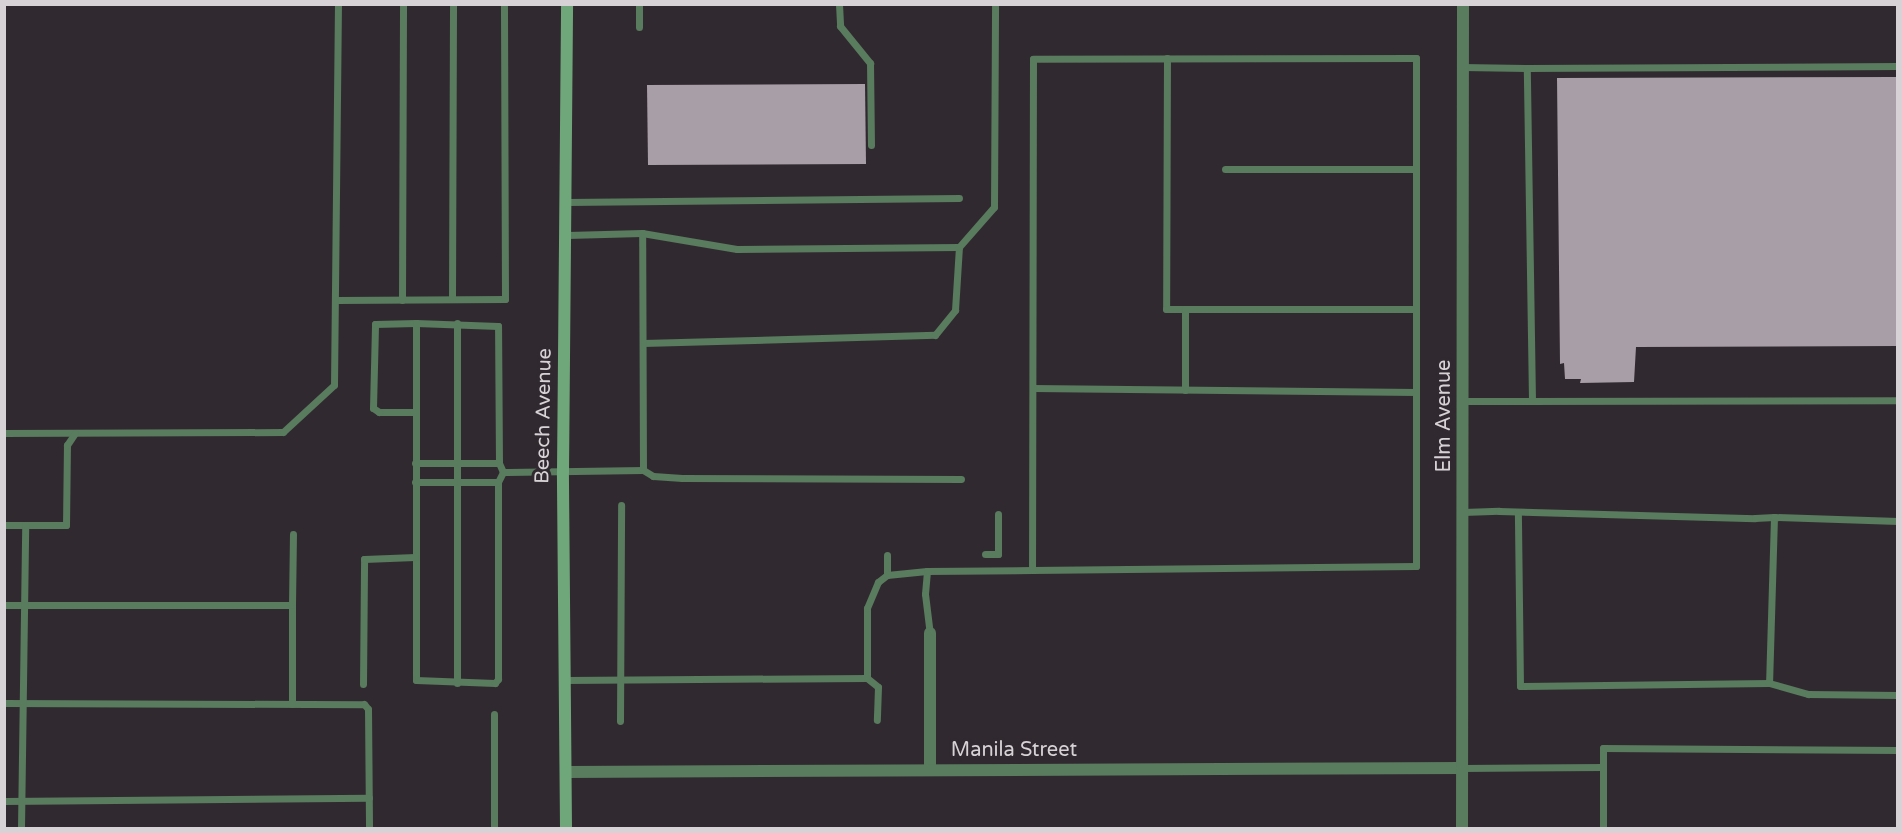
<!DOCTYPE html>
<style>
body{margin:0}
#map{position:relative;width:1902px;height:833px;overflow:hidden;background:#312930;font-family:"Varela Round",sans-serif}
div>[style]{position:absolute}
[style*='--x']{left:calc(var(--x)*1px);top:calc(var(--y)*1px);width:calc(var(--w)*1px);rotate:calc(var(--a)*1deg)}
.building>*{inset:0;background:#a89ea7}
.service>*{height:7px;margin:-3.5px;padding:0 3.5px;transform-origin:3.5px;border-radius:3.5px;background:#597b5e}
.minor>*{height:12px;margin:-6px;padding:0 6px;transform-origin:6px;border-radius:6px;background:#597b5e}
.tertiary>*{height:12px;margin:-6px;padding:0 6px;transform-origin:6px;border-radius:6px;background:#597b5e}
.secondary>*{height:12px;margin:-6px;padding:0 6px;transform-origin:6px;border-radius:6px;background:#70a77a}
span{translate:-50% -50%;white-space:nowrap;text-align:center;line-height:1.15;-webkit-text-stroke:6px #312930;paint-order:stroke}
.street-label{font-size:20px;color:#d7d2d6}
.frame{position:absolute;inset:0;border:6px solid #d7d2d6;pointer-events:none}
</style>
<div id="map">
<div class="building">
<i style="clip-path:polygon(1898px 77px,1898px 346px,1636px 347px,1634px 382px,1580px 383px,1581px 379px,1565px 379px,1564px 363px,1560px 364px,1557px 78px)"></i>
<i style="clip-path:polygon(865px 84px,866px 164px,648px 165px,647px 85px)"></i>
</div>
<div class="service">
<i style="--x:639;--y:4;--w:23;--a:90"></i>
<i style="--x:839;--y:4;--w:22;--a:87"></i>
<i style="--x:840;--y:26;--w:48;--a:51"></i>
<i style="--x:870;--y:63;--w:82;--a:89.3"></i>
<i style="--x:1167;--y:58;--w:251;--a:90.2"></i>
<i style="--x:1166;--y:309;--w:19;--a:0"></i>
<i style="--x:1462;--y:67;--w:65;--a:0.9"></i>
<i style="--x:1225;--y:169;--w:191;--a:0"></i>
<i style="--x:567;--y:202;--w:392;--a:-0.6"></i>
<i style="--x:567;--y:235;--w:75;--a:-1.5"></i>
<i style="--x:452;--y:299;--w:295;--a:-89.8"></i>
<i style="--x:337;--y:300;--w:168;--a:-0.3"></i>
<i style="--x:505;--y:299;--w:295;--a:-90.2"></i>
<i style="--x:402;--y:300;--w:296;--a:-89.8"></i>
<i style="--x:643;--y:343;--w:292;--a:-1.6"></i>
<i style="--x:935;--y:335;--w:32;--a:-51"></i>
<i style="--x:955;--y:310;--w:63;--a:-86.4"></i>
<i style="--x:1033;--y:388;--w:383;--a:0.6"></i>
<i style="--x:1185;--y:390;--w:81;--a:-90"></i>
<i style="--x:1185;--y:309;--w:231;--a:0"></i>
<i style="--x:1532;--y:400;--w:332;--a:-90.9"></i>
<i style="--x:1527;--y:68;--w:371;--a:-0.3"></i>
<i style="--x:1464;--y:401;--w:434;--a:-0.1"></i>
<i style="--x:415;--y:412;--w:36;--a:180"></i>
<i style="--x:379;--y:412;--w:7;--a:-146"></i>
<i style="--x:373;--y:408;--w:84;--a:-88.6"></i>
<i style="--x:375;--y:324;--w:41;--a:-1.4"></i>
<i style="--x:416;--y:323;--w:357;--a:90"></i>
<i style="--x:416;--y:680;--w:79;--a:2.2"></i>
<i style="--x:495;--y:683;--w:5;--a:-53"></i>
<i style="--x:498;--y:679;--w:197;--a:-90"></i>
<i style="--x:498;--y:482;--w:11;--a:-63"></i>
<i style="--x:503;--y:472;--w:10;--a:-114"></i>
<i style="--x:499;--y:463;--w:137;--a:-90.4"></i>
<i style="--x:498;--y:326;--w:82;--a:-177.9"></i>
<i style="--x:4;--y:433;--w:279;--a:-0.2"></i>
<i style="--x:283;--y:432;--w:69;--a:-42.7"></i>
<i style="--x:334;--y:385;--w:381;--a:-89.4"></i>
<i style="--x:415;--y:463;--w:84;--a:0"></i>
<i style="--x:503;--y:472;--w:140;--a:-0.8"></i>
<i style="--x:961;--y:479;--w:279;--a:-179.8"></i>
<i style="--x:682;--y:478;--w:29;--a:-176"></i>
<i style="--x:653;--y:476;--w:12;--a:-149"></i>
<i style="--x:643;--y:470;--w:237;--a:-90.2"></i>
<i style="--x:642;--y:233;--w:96;--a:9.6"></i>
<i style="--x:737;--y:249;--w:222;--a:-0.5"></i>
<i style="--x:959;--y:247;--w:53;--a:-48.8"></i>
<i style="--x:994;--y:207;--w:203;--a:-89.7"></i>
<i style="--x:415;--y:482;--w:83;--a:0"></i>
<i style="--x:1463;--y:512;--w:36;--a:-2"></i>
<i style="--x:1499;--y:511;--w:256;--a:1.6"></i>
<i style="--x:1755;--y:518;--w:19;--a:-3"></i>
<i style="--x:1774;--y:517;--w:166;--a:91.7"></i>
<i style="--x:1769;--y:683;--w:249;--a:179.3"></i>
<i style="--x:1520;--y:686;--w:174;--a:-90.7"></i>
<i style="--x:1774;--y:517;--w:124;--a:1.8"></i>
<i style="--x:4;--y:525;--w:62;--a:0"></i>
<i style="--x:66;--y:525;--w:80;--a:-89.3"></i>
<i style="--x:67;--y:445;--w:14;--a:-56"></i>
<i style="--x:985;--y:554;--w:13;--a:0"></i>
<i style="--x:998;--y:554;--w:40;--a:-90"></i>
<i style="--x:887;--y:555;--w:20;--a:90"></i>
<i style="--x:927;--y:571;--w:23;--a:95"></i>
<i style="--x:925;--y:594;--w:39;--a:83"></i>
<i style="--x:4;--y:605;--w:288;--a:0"></i>
<i style="--x:292;--y:605;--w:99;--a:90"></i>
<i style="--x:292;--y:605;--w:71;--a:-89.2"></i>
<i style="--x:867;--y:678;--w:14;--a:39"></i>
<i style="--x:878;--y:687;--w:33;--a:92"></i>
<i style="--x:566;--y:680;--w:301;--a:-0.4"></i>
<i style="--x:867;--y:678;--w:70;--a:-90"></i>
<i style="--x:867;--y:608;--w:28;--a:-67"></i>
<i style="--x:878;--y:582;--w:11;--a:-38"></i>
<i style="--x:887;--y:575;--w:40;--a:-5.7"></i>
<i style="--x:927;--y:571;--w:105;--a:-0.5"></i>
<i style="--x:1032;--y:570;--w:285;--a:-0.6"></i>
<i style="--x:1317;--y:567;--w:99;--a:-0.6"></i>
<i style="--x:1416;--y:566;--w:508;--a:-90"></i>
<i style="--x:1416;--y:58;--w:383;--a:179.9"></i>
<i style="--x:1033;--y:59;--w:511;--a:90.11"></i>
<i style="--x:457;--y:683;--w:360;--a:-90"></i>
<i style="--x:1769;--y:683;--w:41;--a:15.8"></i>
<i style="--x:1808;--y:694;--w:90;--a:0.6"></i>
<i style="--x:363;--y:684;--w:125;--a:-89.5"></i>
<i style="--x:364;--y:559;--w:51;--a:-2.2"></i>
<i style="--x:4;--y:703;--w:360;--a:0.2"></i>
<i style="--x:364;--y:704;--w:6;--a:51"></i>
<i style="--x:368;--y:709;--w:119;--a:89.5"></i>
<i style="--x:620;--y:721;--w:216;--a:-89.7"></i>
<i style="--x:1462;--y:768;--w:141;--a:-0.4"></i>
<i style="--x:4;--y:801;--w:365;--a:-0.5"></i>
<i style="--x:21;--y:828;--w:303;--a:-89.2"></i>
<i style="--x:494;--y:828;--w:114;--a:-90"></i>
<i style="--x:1603;--y:828;--w:80;--a:-90"></i>
<i style="--x:1603;--y:748;--w:295;--a:0.4"></i>
</div>
<div class="minor">
<i style="--x:930;--y:770;--w:137;--a:-90"></i>
<i style="--x:566;--y:772;--w:896;--a:-0.26"></i>
</div>
<div class="tertiary">
<i style="--x:1462;--y:828;--w:824;--a:-89.93"></i>
</div>
<div class="secondary">
<i style="--x:566;--y:828;--w:356;--a:-90.5"></i>
<i style="--x:563;--y:472;--w:468;--a:-89.5"></i>
</div>
<div class="street-label">
<span style="left:544px;top:416px;rotate:-89deg">Beech Avenue</span>
<span style="left:1444px;top:416px;rotate:-90deg">Elm Avenue</span>
<span style="left:1014px;top:750px">Manila Street</span>
</div>
<div class="frame"></div>
</div>
